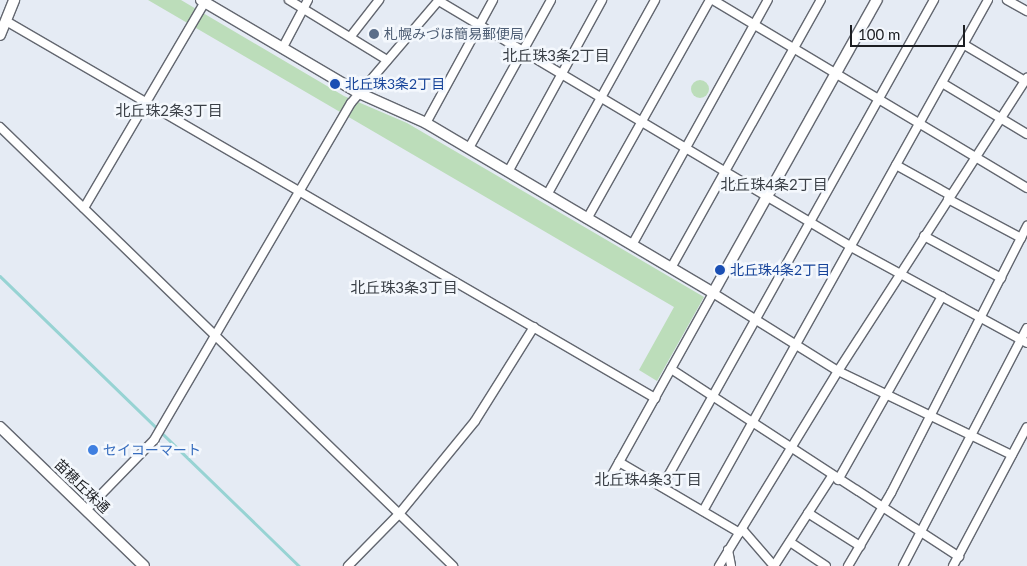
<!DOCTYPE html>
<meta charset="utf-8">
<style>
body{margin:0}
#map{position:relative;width:1027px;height:566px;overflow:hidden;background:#e5ebf4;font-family:Lato,"Noto Sans JP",sans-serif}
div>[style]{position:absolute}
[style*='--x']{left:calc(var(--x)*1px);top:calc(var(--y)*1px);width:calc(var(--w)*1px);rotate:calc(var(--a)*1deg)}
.green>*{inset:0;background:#bcddba}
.round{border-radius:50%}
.stream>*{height:2.5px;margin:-1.25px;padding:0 1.25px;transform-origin:1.25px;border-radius:1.25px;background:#97d3d3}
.roads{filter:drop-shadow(1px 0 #636770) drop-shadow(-1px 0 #636770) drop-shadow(0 1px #636770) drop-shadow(0 -1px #636770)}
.minor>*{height:8px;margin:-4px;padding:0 4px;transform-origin:4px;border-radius:4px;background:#fff}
.tertiary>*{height:10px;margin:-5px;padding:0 5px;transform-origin:5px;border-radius:5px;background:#fff}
.dots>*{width:14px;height:14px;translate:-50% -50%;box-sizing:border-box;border:2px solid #f4f8fd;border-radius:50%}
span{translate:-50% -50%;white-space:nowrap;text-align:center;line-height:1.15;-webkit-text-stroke:5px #f4f8fd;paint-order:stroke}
.service-label{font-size:14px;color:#4e5e75}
.left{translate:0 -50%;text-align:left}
.transit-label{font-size:14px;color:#164399}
.shop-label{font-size:14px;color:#366cbe}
.street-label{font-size:14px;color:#1c1e22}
.neighbourhood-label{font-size:15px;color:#3b4047}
.scale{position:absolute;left:850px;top:25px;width:115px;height:22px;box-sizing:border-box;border:2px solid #1c1e22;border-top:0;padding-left:6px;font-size:15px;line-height:18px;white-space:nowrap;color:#1c1e22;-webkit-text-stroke:4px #f4f8fd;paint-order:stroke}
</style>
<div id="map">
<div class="green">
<i style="clip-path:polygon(148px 0,181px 0,344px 96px,407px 123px,704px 297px,657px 381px,639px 370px,674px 307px)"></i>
<i class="round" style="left:691px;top:80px;width:18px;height:18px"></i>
</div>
<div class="stream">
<i style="--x:0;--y:276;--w:417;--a:44.1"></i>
</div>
<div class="roads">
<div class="minor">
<i style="--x:289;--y:0;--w:115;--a:31.5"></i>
<i style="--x:713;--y:0;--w:366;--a:30.9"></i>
<i style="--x:1007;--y:0;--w:23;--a:29"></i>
<i style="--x:439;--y:1;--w:480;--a:30.8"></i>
<i style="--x:851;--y:247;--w:200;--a:28.6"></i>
<i style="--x:6;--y:21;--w:751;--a:30.15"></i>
<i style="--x:351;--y:36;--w:46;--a:-52.1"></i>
<i style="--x:963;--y:44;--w:72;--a:30.8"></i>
<i style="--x:283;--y:47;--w:53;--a:-62"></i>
<i style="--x:942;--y:83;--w:99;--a:31"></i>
<i style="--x:426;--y:123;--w:140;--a:-61.4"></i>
<i style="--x:0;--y:127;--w:631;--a:44.1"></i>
<i style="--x:469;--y:148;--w:169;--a:-61"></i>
<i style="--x:896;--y:165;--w:62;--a:29.1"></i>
<i style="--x:508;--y:172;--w:196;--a:-61.3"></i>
<i style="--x:547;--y:195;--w:223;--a:-61"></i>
<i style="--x:948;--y:199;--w:83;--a:28.1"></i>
<i style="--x:84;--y:208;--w:241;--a:-59.6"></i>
<i style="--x:587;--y:219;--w:251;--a:-60.7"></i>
<i style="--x:924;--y:236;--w:88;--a:28.6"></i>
<i style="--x:632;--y:245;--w:280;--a:-61"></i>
<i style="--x:671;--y:268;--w:307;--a:-60.8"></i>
<i style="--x:671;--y:369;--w:344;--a:33.1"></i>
<i style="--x:619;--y:462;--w:140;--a:30.4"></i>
<i style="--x:838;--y:480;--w:211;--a:-60.5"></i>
<i style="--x:608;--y:482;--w:216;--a:-60.9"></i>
<i style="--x:713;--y:293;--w:147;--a:32"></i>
<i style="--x:838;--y:371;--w:193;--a:25.8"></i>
<i style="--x:662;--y:487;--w:558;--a:-60.82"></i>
<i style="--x:86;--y:510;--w:98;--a:-45.8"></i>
<i style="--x:154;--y:440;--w:390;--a:-59.7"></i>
<i style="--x:351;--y:103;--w:135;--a:-49.5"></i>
<i style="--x:703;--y:511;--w:585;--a:-60.85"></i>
<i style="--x:808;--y:513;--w:62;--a:32.4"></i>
<i style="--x:742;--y:529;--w:49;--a:49.1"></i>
<i style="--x:790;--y:542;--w:43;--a:33.7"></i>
<i style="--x:728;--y:550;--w:16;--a:79"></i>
<i style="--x:348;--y:566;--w:73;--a:-45.6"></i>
<i style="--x:399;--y:514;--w:120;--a:-50.7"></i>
<i style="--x:475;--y:421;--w:111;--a:-57.9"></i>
<i style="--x:719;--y:566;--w:228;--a:-58.6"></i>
<i style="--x:838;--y:371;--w:349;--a:-57.2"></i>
<i style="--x:774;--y:566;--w:107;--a:-57.2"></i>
<i style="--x:848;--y:566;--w:85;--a:-59.5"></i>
<i style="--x:891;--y:493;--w:300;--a:-63"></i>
<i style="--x:903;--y:566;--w:268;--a:-62.5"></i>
<i style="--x:953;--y:566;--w:157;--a:-62"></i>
</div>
<div class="tertiary">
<i style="--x:201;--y:0;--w:183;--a:30.5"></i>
<i style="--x:359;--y:93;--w:73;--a:24.1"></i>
<i style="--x:426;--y:123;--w:334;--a:30.6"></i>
<i style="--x:713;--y:293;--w:336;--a:-60.8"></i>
<i style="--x:0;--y:35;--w:38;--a:-68"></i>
<i style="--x:0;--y:427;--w:200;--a:44"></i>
</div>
</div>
<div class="dots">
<i style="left:374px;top:34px;background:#5c6f8a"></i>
<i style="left:335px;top:84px;background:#1a4fb4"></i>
<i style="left:720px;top:270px;background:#1a4fb4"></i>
<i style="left:93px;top:450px;background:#3f7fe0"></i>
</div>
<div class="service-label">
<span class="left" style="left:384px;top:34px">札幌みづほ簡易郵便局</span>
</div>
<div class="transit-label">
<span class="left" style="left:345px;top:84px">北丘珠3条2丁目</span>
<span class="left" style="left:730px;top:270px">北丘珠4条2丁目</span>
</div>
<div class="shop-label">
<span class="left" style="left:103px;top:450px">セイコーマート</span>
</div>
<div class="street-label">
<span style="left:82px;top:486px;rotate:44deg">苗穂丘珠通</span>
</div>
<div class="neighbourhood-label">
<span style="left:556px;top:56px">北丘珠3条2丁目</span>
<span style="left:169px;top:111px">北丘珠2条3丁目</span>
<span style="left:774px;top:185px">北丘珠4条2丁目</span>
<span style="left:404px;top:288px">北丘珠3条3丁目</span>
<span style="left:648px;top:480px">北丘珠4条3丁目</span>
</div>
<div class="scale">100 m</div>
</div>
